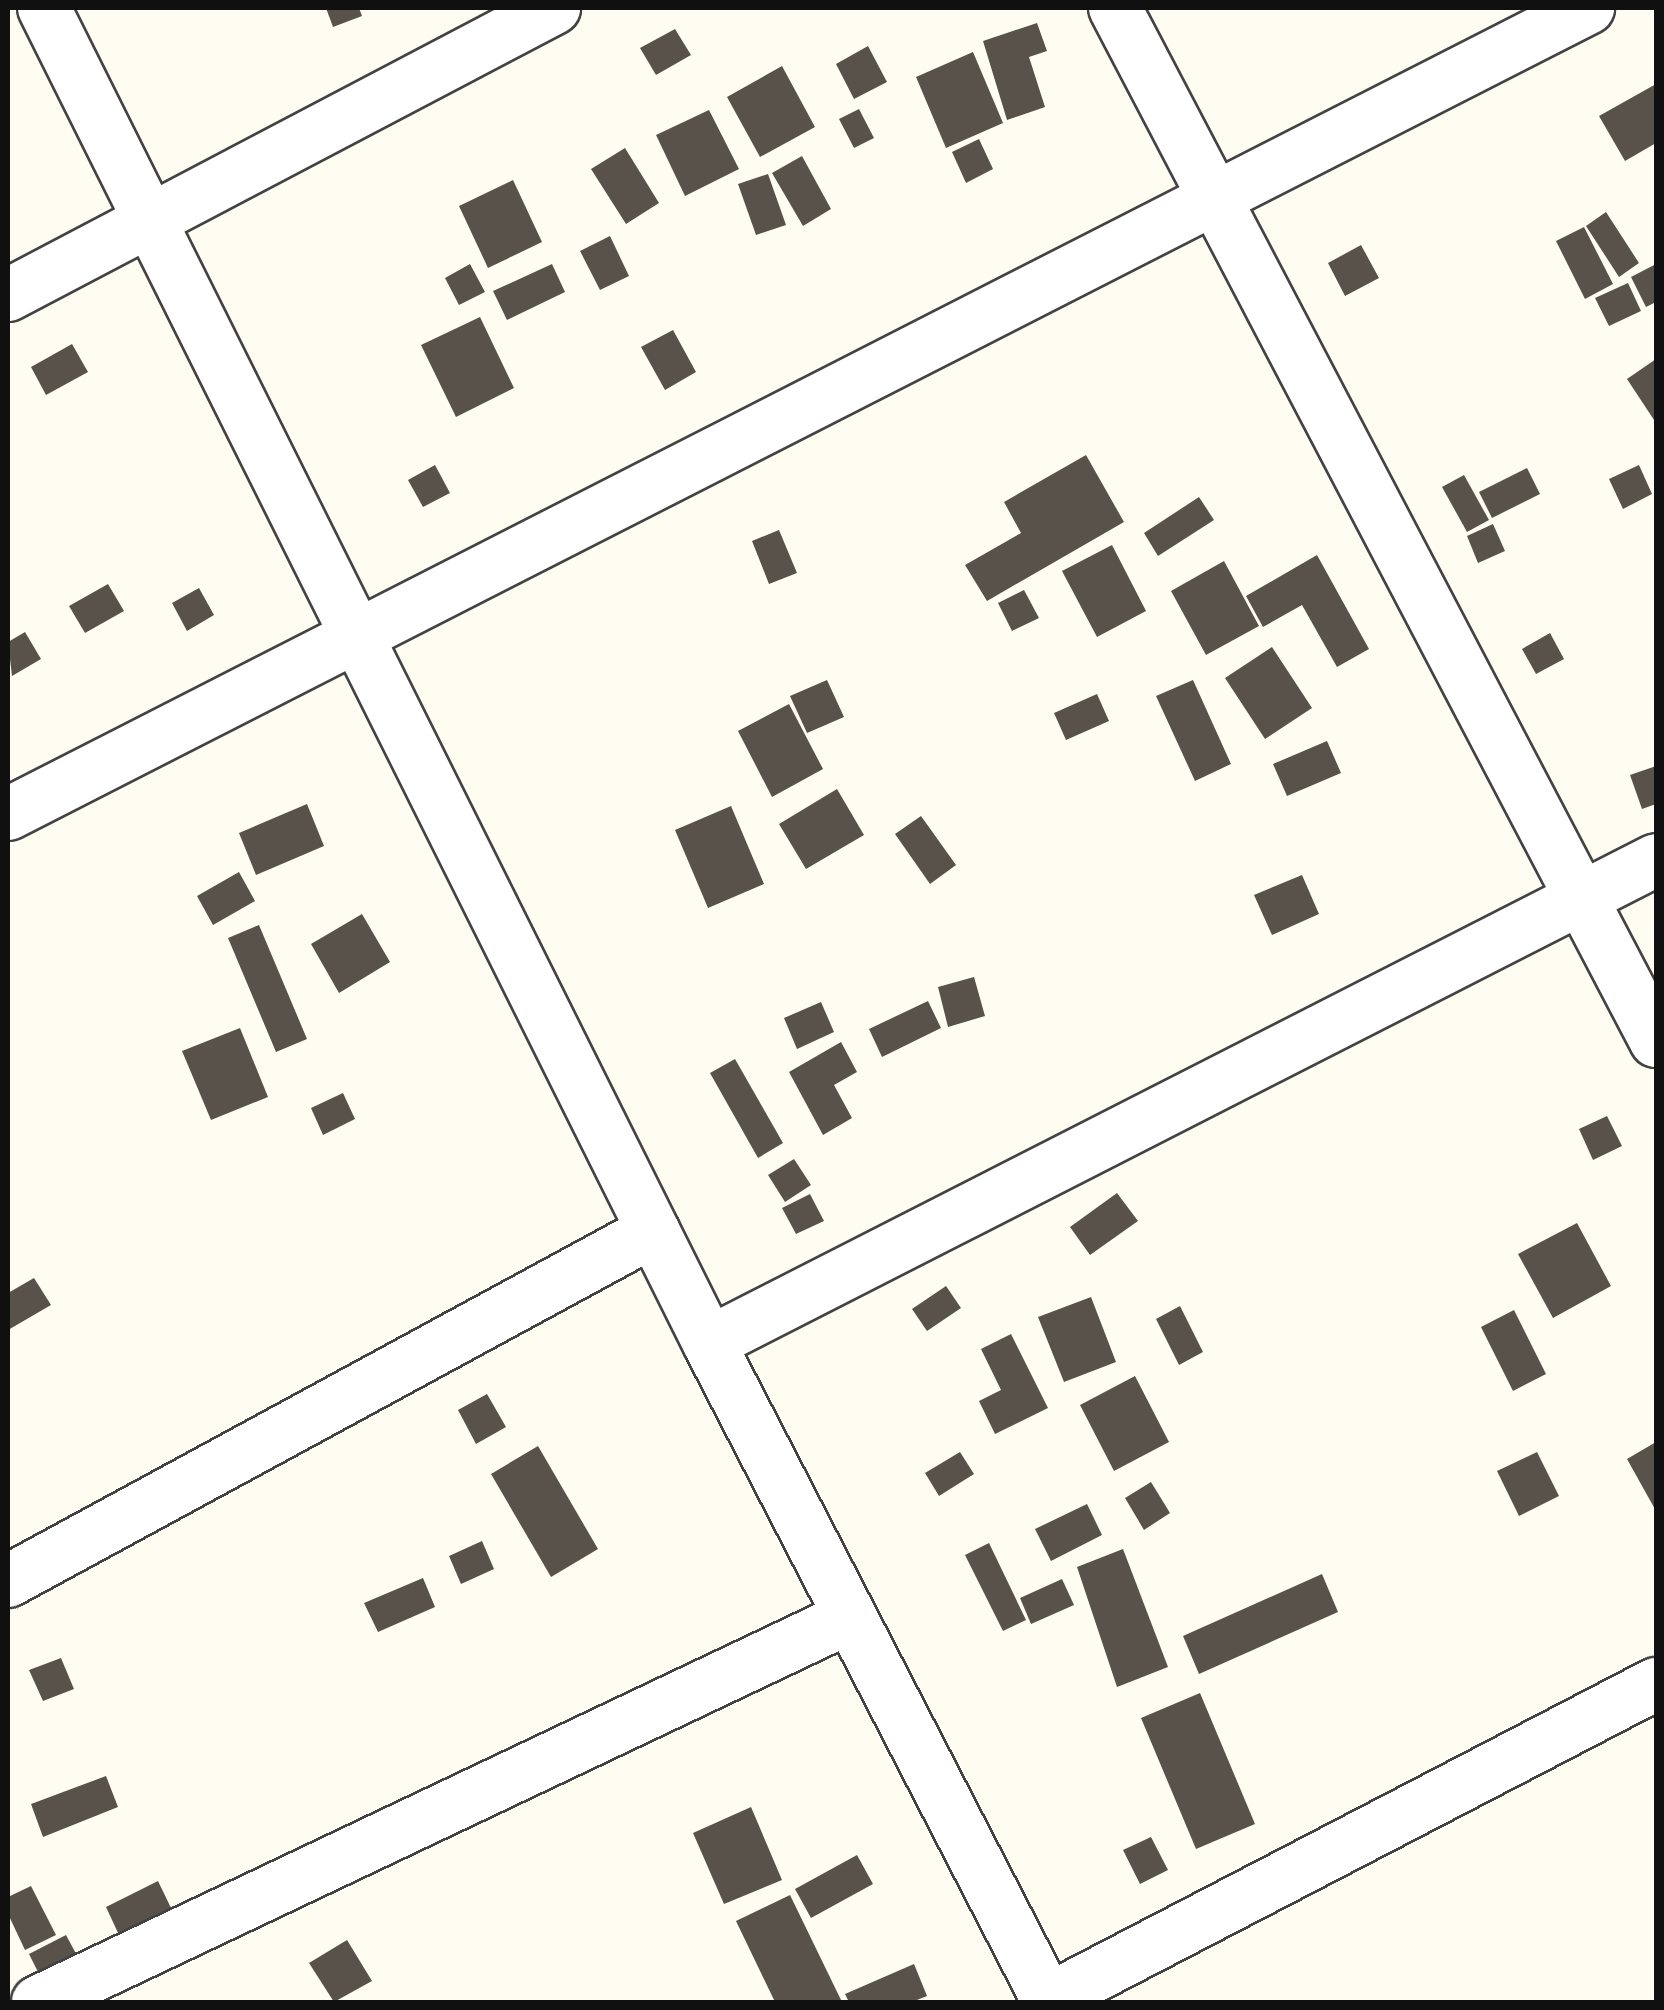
<!DOCTYPE html>
<style>
body{margin:0}
#map{position:relative;width:1664px;height:2010px;overflow:hidden;background:#fffdf2;font-family:"Times New Roman",serif}
div>[style]{position:absolute}
[style*='--x']{left:calc(var(--x)*1px);top:calc(var(--y)*1px);width:calc(var(--w)*1px);rotate:calc(var(--a)*1deg)}
.building>*{inset:0;background:#59524b}
.roads{filter:drop-shadow(2px 0 #434343) drop-shadow(-2px 0 #434343) drop-shadow(0 2px #434343) drop-shadow(0 -2px #434343)}
.minor>*{height:52px;margin:-26px;padding:0 26px;transform-origin:26px;border-radius:26px;background:#fff}
span{translate:-50% -50%;white-space:nowrap;text-align:center;line-height:1.15;-webkit-text-stroke:10px #fff;paint-order:stroke}
.frame{position:absolute;inset:0;border:10px solid #101010;pointer-events:none}
</style>
<div id="map">
<div class="building">
<i style="clip-path:polygon(326px 8px,359px 8px,362px 16px,333px 27px)"></i>
<i style="clip-path:polygon(1037px 23px,1047px 51px,1029px 57px,1045px 107px,1007px 120px,983px 41px)"></i>
<i style="clip-path:polygon(675px 29px,691px 55px,656px 75px,640px 48px)"></i>
<i style="clip-path:polygon(868px 46px,887px 82px,854px 99px,836px 64px)"></i>
<i style="clip-path:polygon(973px 52px,1003px 123px,946px 148px,916px 77px)"></i>
<i style="clip-path:polygon(782px 66px,815px 127px,760px 157px,727px 97px)"></i>
<i style="clip-path:polygon(1656px 84px,1656px 143px,1625px 161px,1599px 116px)"></i>
<i style="clip-path:polygon(859px 109px,874px 138px,854px 148px,839px 119px)"></i>
<i style="clip-path:polygon(709px 110px,739px 169px,685px 196px,656px 135px)"></i>
<i style="clip-path:polygon(979px 139px,993px 169px,966px 183px,952px 152px)"></i>
<i style="clip-path:polygon(625px 148px,659px 203px,626px 224px,591px 169px)"></i>
<i style="clip-path:polygon(802px 156px,831px 209px,803px 226px,772px 173px)"></i>
<i style="clip-path:polygon(768px 174px,786px 225px,756px 235px,738px 184px)"></i>
<i style="clip-path:polygon(513px 180px,542px 242px,488px 268px,459px 206px)"></i>
<i style="clip-path:polygon(1606px 212px,1639px 263px,1619px 277px,1586px 226px)"></i>
<i style="clip-path:polygon(1584px 227px,1613px 284px,1585px 299px,1556px 241px)"></i>
<i style="clip-path:polygon(610px 236px,629px 276px,600px 290px,580px 251px)"></i>
<i style="clip-path:polygon(1361px 245px,1379px 278px,1345px 296px,1328px 263px)"></i>
<i style="clip-path:polygon(470px 264px,485px 292px,459px 305px,445px 278px)"></i>
<i style="clip-path:polygon(552px 264px,565px 292px,507px 320px,493px 291px)"></i>
<i style="clip-path:polygon(1656px 264px,1656px 302px,1646px 307px,1631px 277px)"></i>
<i style="clip-path:polygon(1628px 283px,1641px 311px,1609px 326px,1595px 298px)"></i>
<i style="clip-path:polygon(480px 317px,514px 388px,456px 417px,421px 345px)"></i>
<i style="clip-path:polygon(673px 330px,696px 372px,665px 390px,641px 347px)"></i>
<i style="clip-path:polygon(72px 344px,88px 372px,46px 395px,31px 367px)"></i>
<i style="clip-path:polygon(1656px 359px,1656px 423px,1627px 379px)"></i>
<i style="clip-path:polygon(1086px 455px,1124px 522px,987px 601px,965px 565px,1021px 533px,1004px 502px)"></i>
<i style="clip-path:polygon(435px 465px,450px 493px,423px 507px,408px 480px)"></i>
<i style="clip-path:polygon(1639px 465px,1652px 494px,1623px 509px,1609px 479px)"></i>
<i style="clip-path:polygon(1527px 468px,1540px 494px,1492px 518px,1479px 492px)"></i>
<i style="clip-path:polygon(1464px 475px,1489px 520px,1467px 532px,1442px 487px)"></i>
<i style="clip-path:polygon(1199px 497px,1214px 520px,1158px 556px,1144px 533px)"></i>
<i style="clip-path:polygon(1493px 524px,1505px 551px,1478px 563px,1467px 536px)"></i>
<i style="clip-path:polygon(779px 530px,797px 573px,769px 584px,752px 541px)"></i>
<i style="clip-path:polygon(1112px 545px,1146px 611px,1097px 637px,1062px 571px)"></i>
<i style="clip-path:polygon(1317px 555px,1369px 649px,1337px 667px,1302px 605px,1263px 627px,1246px 596px)"></i>
<i style="clip-path:polygon(1224px 561px,1259px 626px,1206px 655px,1171px 591px)"></i>
<i style="clip-path:polygon(108px 584px,124px 611px,85px 633px,69px 606px)"></i>
<i style="clip-path:polygon(199px 588px,214px 615px,187px 631px,172px 603px)"></i>
<i style="clip-path:polygon(1024px 590px,1039px 618px,1012px 631px,998px 603px)"></i>
<i style="clip-path:polygon(25px 632px,41px 659px,12px 676px,8px 642px)"></i>
<i style="clip-path:polygon(1550px 633px,1564px 659px,1536px 674px,1522px 649px)"></i>
<i style="clip-path:polygon(1272px 647px,1312px 708px,1265px 739px,1225px 678px)"></i>
<i style="clip-path:polygon(827px 680px,844px 717px,807px 733px,790px 696px)"></i>
<i style="clip-path:polygon(1193px 680px,1231px 764px,1195px 781px,1156px 696px)"></i>
<i style="clip-path:polygon(1097px 694px,1109px 721px,1066px 740px,1054px 713px)"></i>
<i style="clip-path:polygon(789px 704px,823px 769px,772px 797px,738px 731px)"></i>
<i style="clip-path:polygon(1327px 741px,1341px 773px,1287px 796px,1273px 764px)"></i>
<i style="clip-path:polygon(1656px 766px,1656px 804px,1642px 809px,1630px 775px)"></i>
<i style="clip-path:polygon(837px 789px,864px 835px,806px 869px,779px 824px)"></i>
<i style="clip-path:polygon(307px 804px,324px 846px,256px 875px,239px 833px)"></i>
<i style="clip-path:polygon(731px 806px,764px 884px,708px 908px,675px 830px)"></i>
<i style="clip-path:polygon(921px 816px,956px 865px,930px 884px,895px 834px)"></i>
<i style="clip-path:polygon(239px 872px,255px 901px,213px 925px,197px 896px)"></i>
<i style="clip-path:polygon(1302px 875px,1319px 914px,1272px 935px,1254px 895px)"></i>
<i style="clip-path:polygon(362px 914px,390px 962px,339px 993px,311px 944px)"></i>
<i style="clip-path:polygon(259px 925px,307px 1039px,276px 1052px,228px 938px)"></i>
<i style="clip-path:polygon(974px 977px,985px 1016px,948px 1027px,938px 987px)"></i>
<i style="clip-path:polygon(928px 1001px,941px 1028px,882px 1057px,869px 1029px)"></i>
<i style="clip-path:polygon(821px 1002px,834px 1032px,797px 1049px,784px 1018px)"></i>
<i style="clip-path:polygon(240px 1028px,268px 1097px,211px 1120px,182px 1051px)"></i>
<i style="clip-path:polygon(841px 1042px,857px 1072px,834px 1085px,852px 1118px,823px 1135px,789px 1072px)"></i>
<i style="clip-path:polygon(735px 1059px,783px 1143px,758px 1158px,710px 1073px)"></i>
<i style="clip-path:polygon(343px 1093px,355px 1119px,323px 1135px,311px 1108px)"></i>
<i style="clip-path:polygon(1607px 1116px,1622px 1146px,1593px 1160px,1579px 1129px)"></i>
<i style="clip-path:polygon(794px 1159px,811px 1185px,785px 1202px,768px 1175px)"></i>
<i style="clip-path:polygon(1117px 1193px,1138px 1221px,1090px 1255px,1070px 1227px)"></i>
<i style="clip-path:polygon(810px 1194px,824px 1221px,796px 1234px,782px 1208px)"></i>
<i style="clip-path:polygon(1577px 1223px,1611px 1286px,1553px 1318px,1518px 1254px)"></i>
<i style="clip-path:polygon(34px 1278px,51px 1305px,8px 1330px,8px 1293px)"></i>
<i style="clip-path:polygon(946px 1286px,961px 1308px,927px 1331px,912px 1309px)"></i>
<i style="clip-path:polygon(1091px 1297px,1116px 1362px,1064px 1382px,1038px 1317px)"></i>
<i style="clip-path:polygon(1180px 1306px,1203px 1352px,1179px 1365px,1156px 1319px)"></i>
<i style="clip-path:polygon(1514px 1310px,1546px 1374px,1513px 1391px,1481px 1327px)"></i>
<i style="clip-path:polygon(1011px 1334px,1048px 1408px,995px 1434px,979px 1401px,1001px 1390px,981px 1349px)"></i>
<i style="clip-path:polygon(1135px 1376px,1169px 1442px,1114px 1471px,1080px 1405px)"></i>
<i style="clip-path:polygon(487px 1394px,506px 1427px,476px 1444px,458px 1410px)"></i>
<i style="clip-path:polygon(1656px 1442px,1656px 1511px,1627px 1459px)"></i>
<i style="clip-path:polygon(538px 1446px,598px 1549px,551px 1577px,491px 1474px)"></i>
<i style="clip-path:polygon(960px 1452px,974px 1474px,939px 1496px,925px 1473px)"></i>
<i style="clip-path:polygon(1537px 1452px,1559px 1496px,1519px 1516px,1497px 1471px)"></i>
<i style="clip-path:polygon(1151px 1482px,1170px 1513px,1144px 1530px,1125px 1498px)"></i>
<i style="clip-path:polygon(1087px 1504px,1102px 1535px,1051px 1561px,1035px 1529px)"></i>
<i style="clip-path:polygon(482px 1541px,494px 1569px,461px 1584px,449px 1556px)"></i>
<i style="clip-path:polygon(989px 1543px,1026px 1620px,1003px 1631px,965px 1555px)"></i>
<i style="clip-path:polygon(1123px 1549px,1168px 1667px,1117px 1687px,1077px 1567px)"></i>
<i style="clip-path:polygon(1322px 1574px,1338px 1612px,1199px 1674px,1183px 1636px)"></i>
<i style="clip-path:polygon(423px 1578px,435px 1607px,378px 1632px,364px 1603px)"></i>
<i style="clip-path:polygon(1062px 1579px,1074px 1605px,1031px 1624px,1020px 1598px)"></i>
<i style="clip-path:polygon(61px 1658px,74px 1689px,43px 1701px,29px 1670px)"></i>
<i style="clip-path:polygon(1200px 1693px,1255px 1824px,1196px 1849px,1141px 1718px)"></i>
<i style="clip-path:polygon(106px 1776px,118px 1807px,43px 1837px,31px 1804px)"></i>
<i style="clip-path:polygon(751px 1807px,782px 1880px,724px 1904px,693px 1833px)"></i>
<i style="clip-path:polygon(1151px 1837px,1168px 1870px,1140px 1884px,1123px 1850px)"></i>
<i style="clip-path:polygon(857px 1855px,873px 1884px,811px 1918px,795px 1889px)"></i>
<i style="clip-path:polygon(158px 1881px,172px 1910px,119px 1935px,106px 1907px)"></i>
<i style="clip-path:polygon(31px 1886px,56px 1935px,25px 1950px,8px 1914px,8px 1897px)"></i>
<i style="clip-path:polygon(790px 1895px,842px 2002px,775px 2002px,736px 1921px)"></i>
<i style="clip-path:polygon(66px 1935px,80px 1961px,42px 1980px,29px 1954px)"></i>
<i style="clip-path:polygon(347px 1940px,372px 1981px,334px 2002px,309px 1963px)"></i>
<i style="clip-path:polygon(914px 1964px,927px 1996px,912px 2002px,849px 2002px,845px 1994px)"></i>
</div>
<div class="roads">
<div class="minor">
<i style="--x:44;--y:8;--w:1491;--a:63.52"></i>
<i style="--x:709;--y:1343;--w:742;--a:62.71"></i>
<i style="--x:1115;--y:8;--w:1166;--a:62.36"></i>
<i style="--x:8;--y:295;--w:617;--a:-27.73"></i>
<i style="--x:8;--y:814;--w:1774;--a:-27.03"></i>
<i style="--x:709;--y:1343;--w:1063;--a:-27.02"></i>
<i style="--x:8;--y:1581;--w:734;--a:-28.49"></i>
<i style="--x:38;--y:2002;--w:899;--a:-25.37"></i>
<i style="--x:1044;--y:2002;--w:690;--a:-27.46"></i>
</div>
</div>
<div class="frame"></div>
</div>
